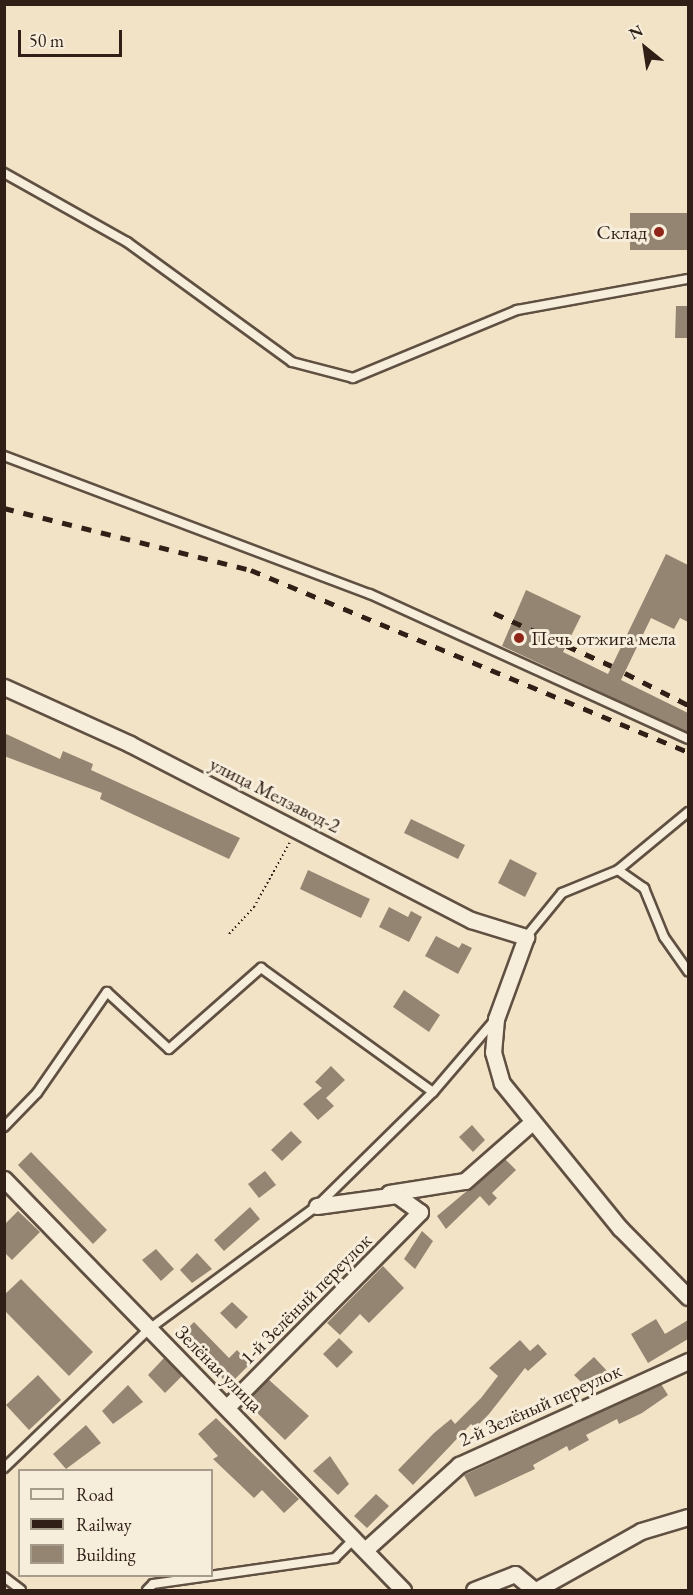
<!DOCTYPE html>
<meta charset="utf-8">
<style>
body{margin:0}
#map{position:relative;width:693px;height:1595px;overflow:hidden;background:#f2e3c7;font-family:"EB Garamond",serif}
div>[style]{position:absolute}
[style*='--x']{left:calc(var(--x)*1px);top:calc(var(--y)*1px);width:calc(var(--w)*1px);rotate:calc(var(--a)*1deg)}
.building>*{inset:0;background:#948572}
.path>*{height:2px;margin-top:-1px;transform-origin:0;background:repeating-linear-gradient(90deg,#2f1f16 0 1.5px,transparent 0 4.5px)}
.roads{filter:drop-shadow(2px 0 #605042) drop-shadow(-2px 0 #605042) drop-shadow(0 2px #605042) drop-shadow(0 -2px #605042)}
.lane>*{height:8px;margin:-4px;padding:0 4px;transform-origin:4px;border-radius:4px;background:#f7eddb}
.street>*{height:15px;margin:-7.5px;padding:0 7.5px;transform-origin:7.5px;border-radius:7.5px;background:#f7eddb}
.rail>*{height:4.5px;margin-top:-2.25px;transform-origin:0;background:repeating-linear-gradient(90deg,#2f1f16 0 10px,transparent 0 20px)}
.dots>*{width:16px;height:16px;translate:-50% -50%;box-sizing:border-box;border:3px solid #f7eddb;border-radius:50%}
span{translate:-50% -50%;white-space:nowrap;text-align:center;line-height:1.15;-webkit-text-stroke:6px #f7eddb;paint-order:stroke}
.poi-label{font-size:20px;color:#2f1f16}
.right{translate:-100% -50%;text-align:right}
.left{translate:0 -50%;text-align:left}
.street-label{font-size:20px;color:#2f1f16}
.frame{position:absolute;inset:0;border:6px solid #2f1f16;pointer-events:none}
.legend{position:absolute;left:18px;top:1469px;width:195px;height:108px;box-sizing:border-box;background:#f7eddb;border:2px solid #a79b8c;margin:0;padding:8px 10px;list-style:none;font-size:18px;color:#2f1f16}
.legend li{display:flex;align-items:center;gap:12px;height:30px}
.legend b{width:30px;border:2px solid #a79b8c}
.north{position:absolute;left:615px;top:18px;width:60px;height:60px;-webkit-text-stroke:4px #f7eddb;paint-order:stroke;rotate:330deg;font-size:16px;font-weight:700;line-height:24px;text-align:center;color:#2f1f16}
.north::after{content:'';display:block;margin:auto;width:21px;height:27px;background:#2f1f16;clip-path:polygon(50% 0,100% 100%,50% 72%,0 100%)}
.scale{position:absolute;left:18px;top:30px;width:104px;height:27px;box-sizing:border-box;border:3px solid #2f1f16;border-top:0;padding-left:8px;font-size:18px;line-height:21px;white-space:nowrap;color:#2f1f16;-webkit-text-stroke:4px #f7eddb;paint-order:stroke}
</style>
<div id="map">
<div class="building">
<i style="clip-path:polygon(630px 213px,688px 213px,688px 250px,630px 250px)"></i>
<i style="clip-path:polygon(676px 306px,688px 306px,688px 338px,675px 338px)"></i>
<i style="clip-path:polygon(666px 554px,688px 565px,688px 622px,680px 618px,674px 629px,651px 618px,621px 680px,688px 713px,688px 733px,502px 646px,526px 590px,581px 616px,563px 652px,608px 674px)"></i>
<i style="clip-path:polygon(4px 733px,60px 759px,63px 751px,93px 764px,91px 770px,240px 838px,229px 859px,100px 799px,102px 793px,4px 756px)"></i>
<i style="clip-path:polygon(411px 819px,465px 845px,458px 859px,404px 833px)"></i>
<i style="clip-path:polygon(510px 859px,537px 873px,525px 897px,498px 883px)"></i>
<i style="clip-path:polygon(308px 870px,370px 899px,361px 918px,300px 889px)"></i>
<i style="clip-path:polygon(389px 907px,408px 917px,411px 911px,422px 917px,409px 942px,379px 927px)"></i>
<i style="clip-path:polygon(436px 936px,459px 948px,462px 943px,472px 948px,458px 974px,425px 956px)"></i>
<i style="clip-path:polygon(404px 990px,440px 1015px,429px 1032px,393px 1007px)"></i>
<i style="clip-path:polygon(331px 1066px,345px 1080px,326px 1098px,334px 1106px,318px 1120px,303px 1104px,322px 1088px,315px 1082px)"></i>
<i style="clip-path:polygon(472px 1125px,485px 1140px,473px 1152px,459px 1137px)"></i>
<i style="clip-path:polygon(291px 1131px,302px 1142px,282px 1161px,271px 1150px)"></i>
<i style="clip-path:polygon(31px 1152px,107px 1230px,93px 1244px,18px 1165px)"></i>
<i style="clip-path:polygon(505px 1159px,516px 1170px,492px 1193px,497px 1198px,489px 1206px,480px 1196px,446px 1229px,437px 1216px)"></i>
<i style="clip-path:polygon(265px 1171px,276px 1185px,259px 1198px,248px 1184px)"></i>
<i style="clip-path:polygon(250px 1207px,260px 1219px,224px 1251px,214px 1240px)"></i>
<i style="clip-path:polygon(18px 1211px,40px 1232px,12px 1260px,4px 1252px,4px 1225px)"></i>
<i style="clip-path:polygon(422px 1231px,433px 1241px,415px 1269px,404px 1259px)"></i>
<i style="clip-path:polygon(156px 1249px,174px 1269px,161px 1281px,142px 1260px)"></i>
<i style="clip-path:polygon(197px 1253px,212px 1269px,192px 1283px,180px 1270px)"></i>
<i style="clip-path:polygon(383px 1266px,404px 1288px,369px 1323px,360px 1314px,340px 1335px,327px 1323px)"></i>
<i style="clip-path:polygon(21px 1279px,93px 1352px,69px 1376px,4px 1310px,4px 1295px)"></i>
<i style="clip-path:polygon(232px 1302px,248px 1317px,236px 1329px,220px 1313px)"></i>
<i style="clip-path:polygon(656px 1319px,665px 1334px,688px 1320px,688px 1339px,648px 1363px,631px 1334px)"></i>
<i style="clip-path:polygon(194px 1322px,229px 1358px,237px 1350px,250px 1364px,229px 1385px,180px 1336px)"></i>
<i style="clip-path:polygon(339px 1338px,353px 1352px,337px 1368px,323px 1354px)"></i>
<i style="clip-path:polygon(520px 1340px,530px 1351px,538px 1344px,547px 1354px,528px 1371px,525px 1368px,489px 1414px,475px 1428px,471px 1424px,413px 1485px,398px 1470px,434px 1433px,451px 1419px,455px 1424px,481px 1398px,498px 1376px,489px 1368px)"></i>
<i style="clip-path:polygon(594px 1357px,607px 1371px,588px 1389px,574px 1375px)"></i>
<i style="clip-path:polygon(164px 1358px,182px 1376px,165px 1393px,148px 1375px)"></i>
<i style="clip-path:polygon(38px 1375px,61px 1400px,29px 1430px,6px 1405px)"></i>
<i style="clip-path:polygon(268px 1379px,309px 1416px,285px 1440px,246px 1402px)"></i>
<i style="clip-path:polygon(661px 1384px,668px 1395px,642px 1413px,619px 1424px,617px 1419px,586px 1435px,589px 1440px,569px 1451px,567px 1446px,533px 1465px,535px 1469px,475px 1497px,464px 1475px)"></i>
<i style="clip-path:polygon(128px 1385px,143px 1402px,113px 1424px,102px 1411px)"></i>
<i style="clip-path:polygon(216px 1418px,299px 1499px,284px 1513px,262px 1490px,254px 1498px,213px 1459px,218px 1456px,198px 1434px)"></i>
<i style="clip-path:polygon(86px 1425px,101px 1443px,66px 1469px,53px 1454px)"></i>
<i style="clip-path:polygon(330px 1456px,349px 1484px,338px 1495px,313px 1471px)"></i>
<i style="clip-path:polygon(376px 1494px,389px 1506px,367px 1528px,354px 1516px)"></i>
</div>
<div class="path">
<i style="--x:229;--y:934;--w:37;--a:-47"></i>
<i style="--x:254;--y:907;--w:74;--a:-61"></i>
</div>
<div class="roads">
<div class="lane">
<i style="--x:4;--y:173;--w:141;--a:29.3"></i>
<i style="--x:127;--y:242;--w:204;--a:36"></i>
<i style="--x:292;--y:362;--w:63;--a:14.7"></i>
<i style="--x:353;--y:378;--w:178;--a:-22.5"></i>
<i style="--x:517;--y:310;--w:174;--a:-10.3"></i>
<i style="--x:4;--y:456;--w:391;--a:20.7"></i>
<i style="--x:370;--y:594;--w:349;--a:24.5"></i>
<i style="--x:618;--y:870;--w:32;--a:35"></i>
<i style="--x:644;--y:888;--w:53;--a:67.8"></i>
<i style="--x:664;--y:937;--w:42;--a:54.8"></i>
<i style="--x:526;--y:937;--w:57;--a:-50.7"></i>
<i style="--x:562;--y:893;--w:61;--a:-22.3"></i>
<i style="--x:618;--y:870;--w:91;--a:-39.6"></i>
<i style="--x:4;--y:1127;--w:47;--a:-45.9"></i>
<i style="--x:37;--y:1093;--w:123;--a:-55.3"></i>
<i style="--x:107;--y:992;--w:84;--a:42.6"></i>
<i style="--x:169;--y:1049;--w:123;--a:-41.4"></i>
<i style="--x:261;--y:968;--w:212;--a:35.8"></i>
<i style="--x:4;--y:1468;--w:201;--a:-43.8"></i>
<i style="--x:149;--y:1329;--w:208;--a:-36.2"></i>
<i style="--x:317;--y:1206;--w:163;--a:-44.5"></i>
<i style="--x:433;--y:1092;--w:92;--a:-49.4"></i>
<i style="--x:4;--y:1577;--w:21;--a:37"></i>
<i style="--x:147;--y:1590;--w:8;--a:-45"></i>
<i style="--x:153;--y:1584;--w:184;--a:-8.1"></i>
<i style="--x:335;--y:1558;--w:28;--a:-45"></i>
</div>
<div class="street">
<i style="--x:4;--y:687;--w:138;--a:24.3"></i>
<i style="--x:130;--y:744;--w:384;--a:27.3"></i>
<i style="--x:471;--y:920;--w:58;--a:17.2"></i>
<i style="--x:526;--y:937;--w:87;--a:110.1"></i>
<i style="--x:496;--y:1019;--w:33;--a:95"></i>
<i style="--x:493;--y:1052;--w:32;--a:74"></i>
<i style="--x:502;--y:1083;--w:187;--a:50.9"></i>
<i style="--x:620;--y:1228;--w:97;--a:45.4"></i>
<i style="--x:4;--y:1179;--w:573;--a:45.85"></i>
<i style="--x:389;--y:1193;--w:77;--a:-9"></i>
<i style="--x:465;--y:1181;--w:88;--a:-41.3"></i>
<i style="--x:228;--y:1406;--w:273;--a:-45.3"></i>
<i style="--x:420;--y:1212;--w:29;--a:-144"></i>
<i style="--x:397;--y:1195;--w:81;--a:172.2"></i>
<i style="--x:365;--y:1550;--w:127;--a:-42.1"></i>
<i style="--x:459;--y:1465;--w:252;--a:-24.4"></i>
<i style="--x:474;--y:1590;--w:44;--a:-21.3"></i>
<i style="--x:515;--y:1574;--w:25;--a:40"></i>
<i style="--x:536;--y:1590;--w:120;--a:-29.3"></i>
<i style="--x:641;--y:1531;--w:49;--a:-16.6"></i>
</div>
</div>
<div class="rail">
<i style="--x:4;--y:508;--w:255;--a:14.1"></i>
<i style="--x:251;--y:570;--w:473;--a:22.6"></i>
<i style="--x:494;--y:613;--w:129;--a:24.2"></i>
<i style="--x:625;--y:673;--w:71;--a:26.9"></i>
</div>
<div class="dots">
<i style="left:659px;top:232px;background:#8f2418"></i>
<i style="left:519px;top:638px;background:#8f2418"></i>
</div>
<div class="poi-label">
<span class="right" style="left:647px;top:232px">Склад</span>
<span class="left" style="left:531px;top:638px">Печь отжига мела</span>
</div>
<div class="street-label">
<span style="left:275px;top:795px;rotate:27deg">улица Мелзавод-2</span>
<span style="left:306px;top:1299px;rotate:-45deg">1-й Зелёный переулок</span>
<span style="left:219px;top:1369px;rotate:45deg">Зелёная улица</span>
<span style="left:540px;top:1405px;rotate:-24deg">2-й Зелёный переулок</span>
</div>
<div class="frame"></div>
<ul class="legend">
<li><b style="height:8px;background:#f7eddb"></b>Road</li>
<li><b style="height:8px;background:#2f1f16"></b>Railway</li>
<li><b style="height:16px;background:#948572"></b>Building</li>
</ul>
<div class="north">N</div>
<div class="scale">50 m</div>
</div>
